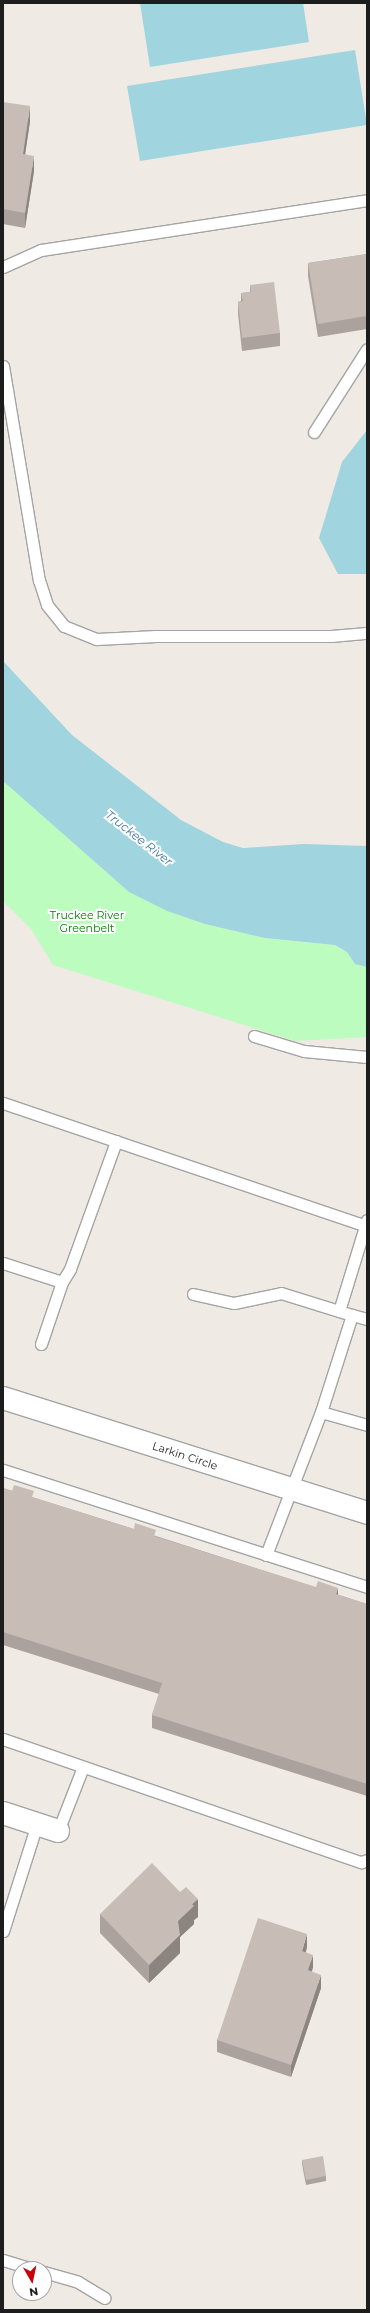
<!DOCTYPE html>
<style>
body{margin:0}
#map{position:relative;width:370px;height:2313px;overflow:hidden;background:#efeae3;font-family:Montserrat,sans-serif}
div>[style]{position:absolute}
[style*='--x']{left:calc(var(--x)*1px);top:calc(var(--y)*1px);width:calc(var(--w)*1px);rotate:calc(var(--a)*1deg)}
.park>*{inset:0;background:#bcfcbe}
.water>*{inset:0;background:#a0d4df}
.roads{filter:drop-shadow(1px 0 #a4a4a4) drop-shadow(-1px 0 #a4a4a4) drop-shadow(0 1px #a4a4a4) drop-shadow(0 -1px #a4a4a4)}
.lane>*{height:11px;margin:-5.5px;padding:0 5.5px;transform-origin:5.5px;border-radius:5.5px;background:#fff}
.street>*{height:22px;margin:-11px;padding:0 11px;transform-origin:11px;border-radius:11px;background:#fff}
.wall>*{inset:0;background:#aba29d}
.shaded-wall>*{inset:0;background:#8b847f}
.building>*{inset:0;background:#c7bcb6}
span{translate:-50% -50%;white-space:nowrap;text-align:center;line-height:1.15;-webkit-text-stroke:4px #fff;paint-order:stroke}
.park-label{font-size:11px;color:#058109}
.street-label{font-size:11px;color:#1d1d1d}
.water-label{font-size:12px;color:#427baa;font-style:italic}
.frame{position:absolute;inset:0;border:4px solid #1d1d1d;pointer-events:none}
.north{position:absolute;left:12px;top:2261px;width:40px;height:40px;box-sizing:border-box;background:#fff;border:1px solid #a5a5a5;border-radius:50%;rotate:171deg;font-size:11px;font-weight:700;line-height:16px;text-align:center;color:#1d1d1d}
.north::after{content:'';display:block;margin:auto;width:14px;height:18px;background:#cb000a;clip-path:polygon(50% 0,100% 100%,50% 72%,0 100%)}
</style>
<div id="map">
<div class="park">
<i style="clip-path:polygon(3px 781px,129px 892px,167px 911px,205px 924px,265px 938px,335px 945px,347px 952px,355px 964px,367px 967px,367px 1037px,295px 1041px,53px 965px,31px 929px,3px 901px)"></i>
</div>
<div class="water">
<i style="clip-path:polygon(140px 3px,303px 3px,309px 42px,150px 67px)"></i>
<i style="clip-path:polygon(355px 50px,367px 125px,140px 161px,127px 86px)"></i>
<i style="clip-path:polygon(367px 430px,367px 574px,338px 574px,319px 538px,342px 462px)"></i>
<i style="clip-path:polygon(3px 661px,72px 735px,181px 820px,223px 842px,243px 848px,304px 844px,367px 846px,367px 967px,355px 964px,347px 952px,335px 945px,265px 938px,205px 924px,167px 911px,129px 892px,3px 781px)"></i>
</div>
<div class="roads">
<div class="lane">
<i style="--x:3;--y:267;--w:42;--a:-24.1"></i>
<i style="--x:41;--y:250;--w:330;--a:-8.7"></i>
<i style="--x:3;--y:366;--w:217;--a:80.5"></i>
<i style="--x:39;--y:580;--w:26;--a:72"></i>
<i style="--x:47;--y:605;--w:27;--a:51"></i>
<i style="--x:64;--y:626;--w:35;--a:22"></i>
<i style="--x:97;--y:639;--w:59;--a:-2.9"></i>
<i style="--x:156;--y:636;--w:175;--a:0"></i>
<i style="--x:331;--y:636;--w:36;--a:-5"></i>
<i style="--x:314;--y:432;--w:98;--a:-57.4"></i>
<i style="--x:254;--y:1036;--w:52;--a:16.7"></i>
<i style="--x:304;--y:1051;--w:63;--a:5.4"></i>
<i style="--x:3;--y:1103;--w:384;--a:18.7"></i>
<i style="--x:3;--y:1263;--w:62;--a:17.9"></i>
<i style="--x:62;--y:1282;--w:15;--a:-58"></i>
<i style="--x:70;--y:1269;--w:136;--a:-70.2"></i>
<i style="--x:193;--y:1294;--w:42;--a:12.4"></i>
<i style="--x:234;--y:1303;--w:48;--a:-12"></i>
<i style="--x:281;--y:1293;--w:74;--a:17.2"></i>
<i style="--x:339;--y:1311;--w:95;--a:-72.9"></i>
<i style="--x:41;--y:1344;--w:65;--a:-71.3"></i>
<i style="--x:321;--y:1412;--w:102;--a:-72.3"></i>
<i style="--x:352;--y:1315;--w:16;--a:15"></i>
<i style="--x:3;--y:1470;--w:382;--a:17.8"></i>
<i style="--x:266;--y:1555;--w:153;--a:-69"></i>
<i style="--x:321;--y:1412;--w:48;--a:15.8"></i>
<i style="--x:3;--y:1739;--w:379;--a:19"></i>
<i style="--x:361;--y:1862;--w:6;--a:-18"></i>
<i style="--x:58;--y:1831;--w:69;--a:-68.7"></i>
<i style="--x:3;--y:1931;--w:112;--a:-72.4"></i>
<i style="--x:3;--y:2260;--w:31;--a:17"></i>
<i style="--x:44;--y:2272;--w:35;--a:16"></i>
<i style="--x:78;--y:2282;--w:31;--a:31"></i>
</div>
<div class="street">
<i style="--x:3;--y:1398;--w:382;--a:17.5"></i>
<i style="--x:3;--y:1813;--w:58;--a:18.1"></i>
</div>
</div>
<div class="wall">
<i style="clip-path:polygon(3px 102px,30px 121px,25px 154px,34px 171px,25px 228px,3px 224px)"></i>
<i style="clip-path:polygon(367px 254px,367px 329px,318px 337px,308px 276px,308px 263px)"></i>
<i style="clip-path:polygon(250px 285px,280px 333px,280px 346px,242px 351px,238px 314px,238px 302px,241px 301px,241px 293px,250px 292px)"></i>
<i style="clip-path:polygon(367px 1372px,367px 1390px,366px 1390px,366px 1377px)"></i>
<i style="clip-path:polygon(3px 1488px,156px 1536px,367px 1604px,367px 1796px,152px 1728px,152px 1715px,159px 1694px,3px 1645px)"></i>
<i style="clip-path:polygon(100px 1914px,198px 1917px,194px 1920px,194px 1924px,180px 1937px,180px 1953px,149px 1983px,100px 1933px)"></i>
<i style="clip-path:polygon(307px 1947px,306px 1952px,313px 1967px,312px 1972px,321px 1988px,291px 2077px,217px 2052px,217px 2040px)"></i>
<i style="clip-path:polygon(302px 2160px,326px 2176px,326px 2181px,306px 2185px,302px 2164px)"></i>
</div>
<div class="shaded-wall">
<i style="clip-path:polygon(30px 106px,30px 121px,23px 169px,23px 154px)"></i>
<i style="clip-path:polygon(34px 156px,34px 171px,25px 228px,25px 213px)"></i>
<i style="clip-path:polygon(338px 1588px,338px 1600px,336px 1594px)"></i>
<i style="clip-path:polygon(198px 1899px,198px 1917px,194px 1920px,194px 1924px,180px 1937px,180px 1953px,149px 1983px,149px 1965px,178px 1921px,192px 1904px)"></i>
<i style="clip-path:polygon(307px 1934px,307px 1947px,302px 1963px,302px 1951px)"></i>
<i style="clip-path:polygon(313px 1955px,313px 1967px,308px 1983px,308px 1970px)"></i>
<i style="clip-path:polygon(321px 1975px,321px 1988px,291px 2077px,291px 2065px)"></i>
</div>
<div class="building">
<i style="clip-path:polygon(3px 102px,30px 106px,23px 154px,34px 156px,25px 213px,3px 209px)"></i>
<i style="clip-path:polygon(367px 254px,367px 316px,318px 324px,308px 263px)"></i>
<i style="clip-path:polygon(274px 282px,280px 333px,242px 338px,238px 302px,243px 301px,241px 293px,251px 292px,250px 285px)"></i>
<i style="clip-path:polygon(14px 1485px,34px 1491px,32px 1497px,134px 1529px,135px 1523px,156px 1530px,154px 1536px,316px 1587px,318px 1581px,338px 1588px,336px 1594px,367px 1604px,367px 1784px,152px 1715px,162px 1683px,3px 1632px,3px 1488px,12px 1491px)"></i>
<i style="clip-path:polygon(152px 1863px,180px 1892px,186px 1887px,198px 1899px,192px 1904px,194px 1906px,178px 1921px,180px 1935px,149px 1965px,100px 1914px)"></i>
<i style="clip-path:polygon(258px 1918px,307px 1934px,302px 1951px,313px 1955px,308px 1970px,321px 1975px,291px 2065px,217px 2040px)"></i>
<i style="clip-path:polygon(323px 2156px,326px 2176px,306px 2180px,302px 2160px)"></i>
</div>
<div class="park-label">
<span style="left:87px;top:922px">Truckee River<br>Greenbelt</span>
</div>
<div class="street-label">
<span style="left:185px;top:1456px;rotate:18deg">Larkin Circle</span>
</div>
<div class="water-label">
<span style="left:139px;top:838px;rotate:38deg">Truckee River</span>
</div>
<div class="frame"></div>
<div class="north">N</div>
</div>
